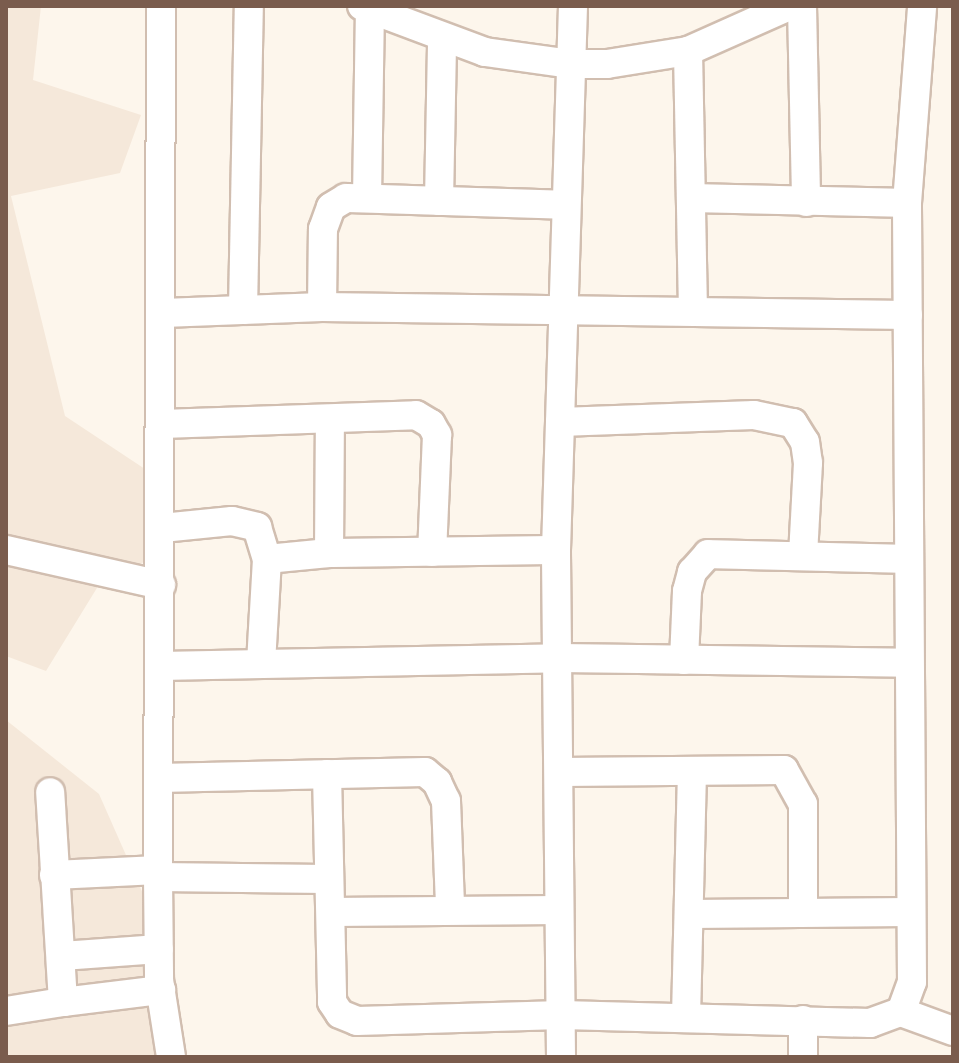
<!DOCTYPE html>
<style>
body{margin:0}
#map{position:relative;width:959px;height:1063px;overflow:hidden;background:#fdf6ec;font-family:Montserrat,sans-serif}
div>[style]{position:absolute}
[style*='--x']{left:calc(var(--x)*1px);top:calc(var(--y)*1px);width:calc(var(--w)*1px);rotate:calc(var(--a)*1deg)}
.residential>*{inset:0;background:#f5e8da}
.roads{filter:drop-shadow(2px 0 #d1beb0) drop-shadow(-2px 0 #d1beb0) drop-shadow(0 2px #d1beb0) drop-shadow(0 -2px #d1beb0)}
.minor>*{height:28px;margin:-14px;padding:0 14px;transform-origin:14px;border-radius:14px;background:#fff}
span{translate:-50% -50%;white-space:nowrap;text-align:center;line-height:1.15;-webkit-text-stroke:8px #fffaf3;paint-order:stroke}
.frame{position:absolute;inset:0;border:8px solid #7a5c4d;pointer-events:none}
</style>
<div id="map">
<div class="residential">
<i style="clip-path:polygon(6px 6px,41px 6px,33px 80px,141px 115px,120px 173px,11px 196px,65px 416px,154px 475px,146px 561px,100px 583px,46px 671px,6px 656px)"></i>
<i style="clip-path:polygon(6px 720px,99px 794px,152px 914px,174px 1057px,6px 1057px)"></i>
</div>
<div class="roads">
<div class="minor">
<i style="--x:161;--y:6;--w:871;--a:90.2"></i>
<i style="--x:158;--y:877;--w:168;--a:0.7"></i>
<i style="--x:362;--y:6;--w:131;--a:20.5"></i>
<i style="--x:485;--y:52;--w:86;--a:8"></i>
<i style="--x:570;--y:64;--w:37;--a:0"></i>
<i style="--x:607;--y:64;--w:82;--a:-9.1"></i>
<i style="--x:688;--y:51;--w:111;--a:-24"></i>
<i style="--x:802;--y:6;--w:196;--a:88.8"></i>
<i style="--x:688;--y:51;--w:260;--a:88.9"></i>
<i style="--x:367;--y:198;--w:187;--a:-89.1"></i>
<i style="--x:694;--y:198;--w:213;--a:1.3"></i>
<i style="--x:439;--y:201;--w:162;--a:-88.9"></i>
<i style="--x:322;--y:307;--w:78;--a:-89.3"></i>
<i style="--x:323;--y:229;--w:23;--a:-70"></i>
<i style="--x:331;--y:207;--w:17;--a:-31"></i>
<i style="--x:346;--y:198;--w:219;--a:1.8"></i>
<i style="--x:243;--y:310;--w:304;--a:-88.9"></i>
<i style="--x:163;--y:313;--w:159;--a:-2.2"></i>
<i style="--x:322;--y:307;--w:586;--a:0.78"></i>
<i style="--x:560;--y:422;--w:194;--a:-2.1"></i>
<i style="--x:754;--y:415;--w:40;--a:12"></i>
<i style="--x:793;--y:423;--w:22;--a:58"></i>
<i style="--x:805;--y:442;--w:21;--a:82"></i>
<i style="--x:808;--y:463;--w:91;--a:93.1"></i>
<i style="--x:162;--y:424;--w:254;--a:-2"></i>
<i style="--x:416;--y:415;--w:17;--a:31"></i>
<i style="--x:431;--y:424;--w:13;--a:61"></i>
<i style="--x:437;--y:435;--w:117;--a:92.4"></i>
<i style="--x:162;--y:528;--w:70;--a:-5.7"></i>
<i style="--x:232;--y:521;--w:26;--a:13"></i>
<i style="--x:257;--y:527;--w:34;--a:73"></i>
<i style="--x:267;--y:559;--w:104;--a:93.3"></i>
<i style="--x:6;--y:550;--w:159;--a:12.7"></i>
<i style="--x:329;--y:553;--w:131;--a:-89.6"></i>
<i style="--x:267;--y:559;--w:62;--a:-5.5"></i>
<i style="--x:329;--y:553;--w:227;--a:-0.8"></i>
<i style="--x:684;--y:660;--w:69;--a:-87.5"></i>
<i style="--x:687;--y:591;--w:20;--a:-75"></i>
<i style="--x:692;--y:572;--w:24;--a:-48"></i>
<i style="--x:708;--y:554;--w:199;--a:1.4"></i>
<i style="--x:160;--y:666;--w:400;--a:-1.1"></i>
<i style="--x:560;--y:658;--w:348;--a:0.8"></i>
<i style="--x:560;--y:772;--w:224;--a:-0.5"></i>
<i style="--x:784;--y:770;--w:39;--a:61"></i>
<i style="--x:803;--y:804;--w:106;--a:90"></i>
<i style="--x:327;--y:774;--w:228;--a:88.7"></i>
<i style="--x:332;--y:1002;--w:14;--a:56"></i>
<i style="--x:340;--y:1014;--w:18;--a:22"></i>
<i style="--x:357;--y:1021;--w:205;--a:-1.7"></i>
<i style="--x:562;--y:1015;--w:308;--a:1.5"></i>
<i style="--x:870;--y:1023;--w:33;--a:-20"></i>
<i style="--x:901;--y:1012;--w:32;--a:-70"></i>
<i style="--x:912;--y:982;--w:779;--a:-90.37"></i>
<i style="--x:907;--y:203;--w:198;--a:-85.6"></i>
<i style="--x:159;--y:778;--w:266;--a:-1.3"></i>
<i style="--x:425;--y:772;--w:16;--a:40"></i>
<i style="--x:437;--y:782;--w:21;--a:65"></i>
<i style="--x:446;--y:801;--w:106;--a:87.8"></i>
<i style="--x:54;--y:875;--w:104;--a:-2.8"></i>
<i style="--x:158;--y:877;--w:103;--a:89.4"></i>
<i style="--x:159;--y:980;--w:78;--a:81.1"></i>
<i style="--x:331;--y:912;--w:228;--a:-0.5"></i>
<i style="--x:690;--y:914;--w:219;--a:-0.5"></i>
<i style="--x:62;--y:956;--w:97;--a:-4.1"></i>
<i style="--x:63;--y:1002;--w:99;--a:-7"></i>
<i style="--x:6;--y:1011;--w:58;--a:-9"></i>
<i style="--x:63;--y:1002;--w:210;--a:-93.5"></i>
<i style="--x:901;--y:1012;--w:55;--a:20.1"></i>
<i style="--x:686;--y:1017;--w:246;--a:-88.6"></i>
<i style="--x:803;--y:1020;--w:37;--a:90"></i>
<i style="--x:561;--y:1057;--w:507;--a:-90.57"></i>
<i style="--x:556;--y:550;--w:544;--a:-88.21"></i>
</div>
</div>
<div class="frame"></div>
</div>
